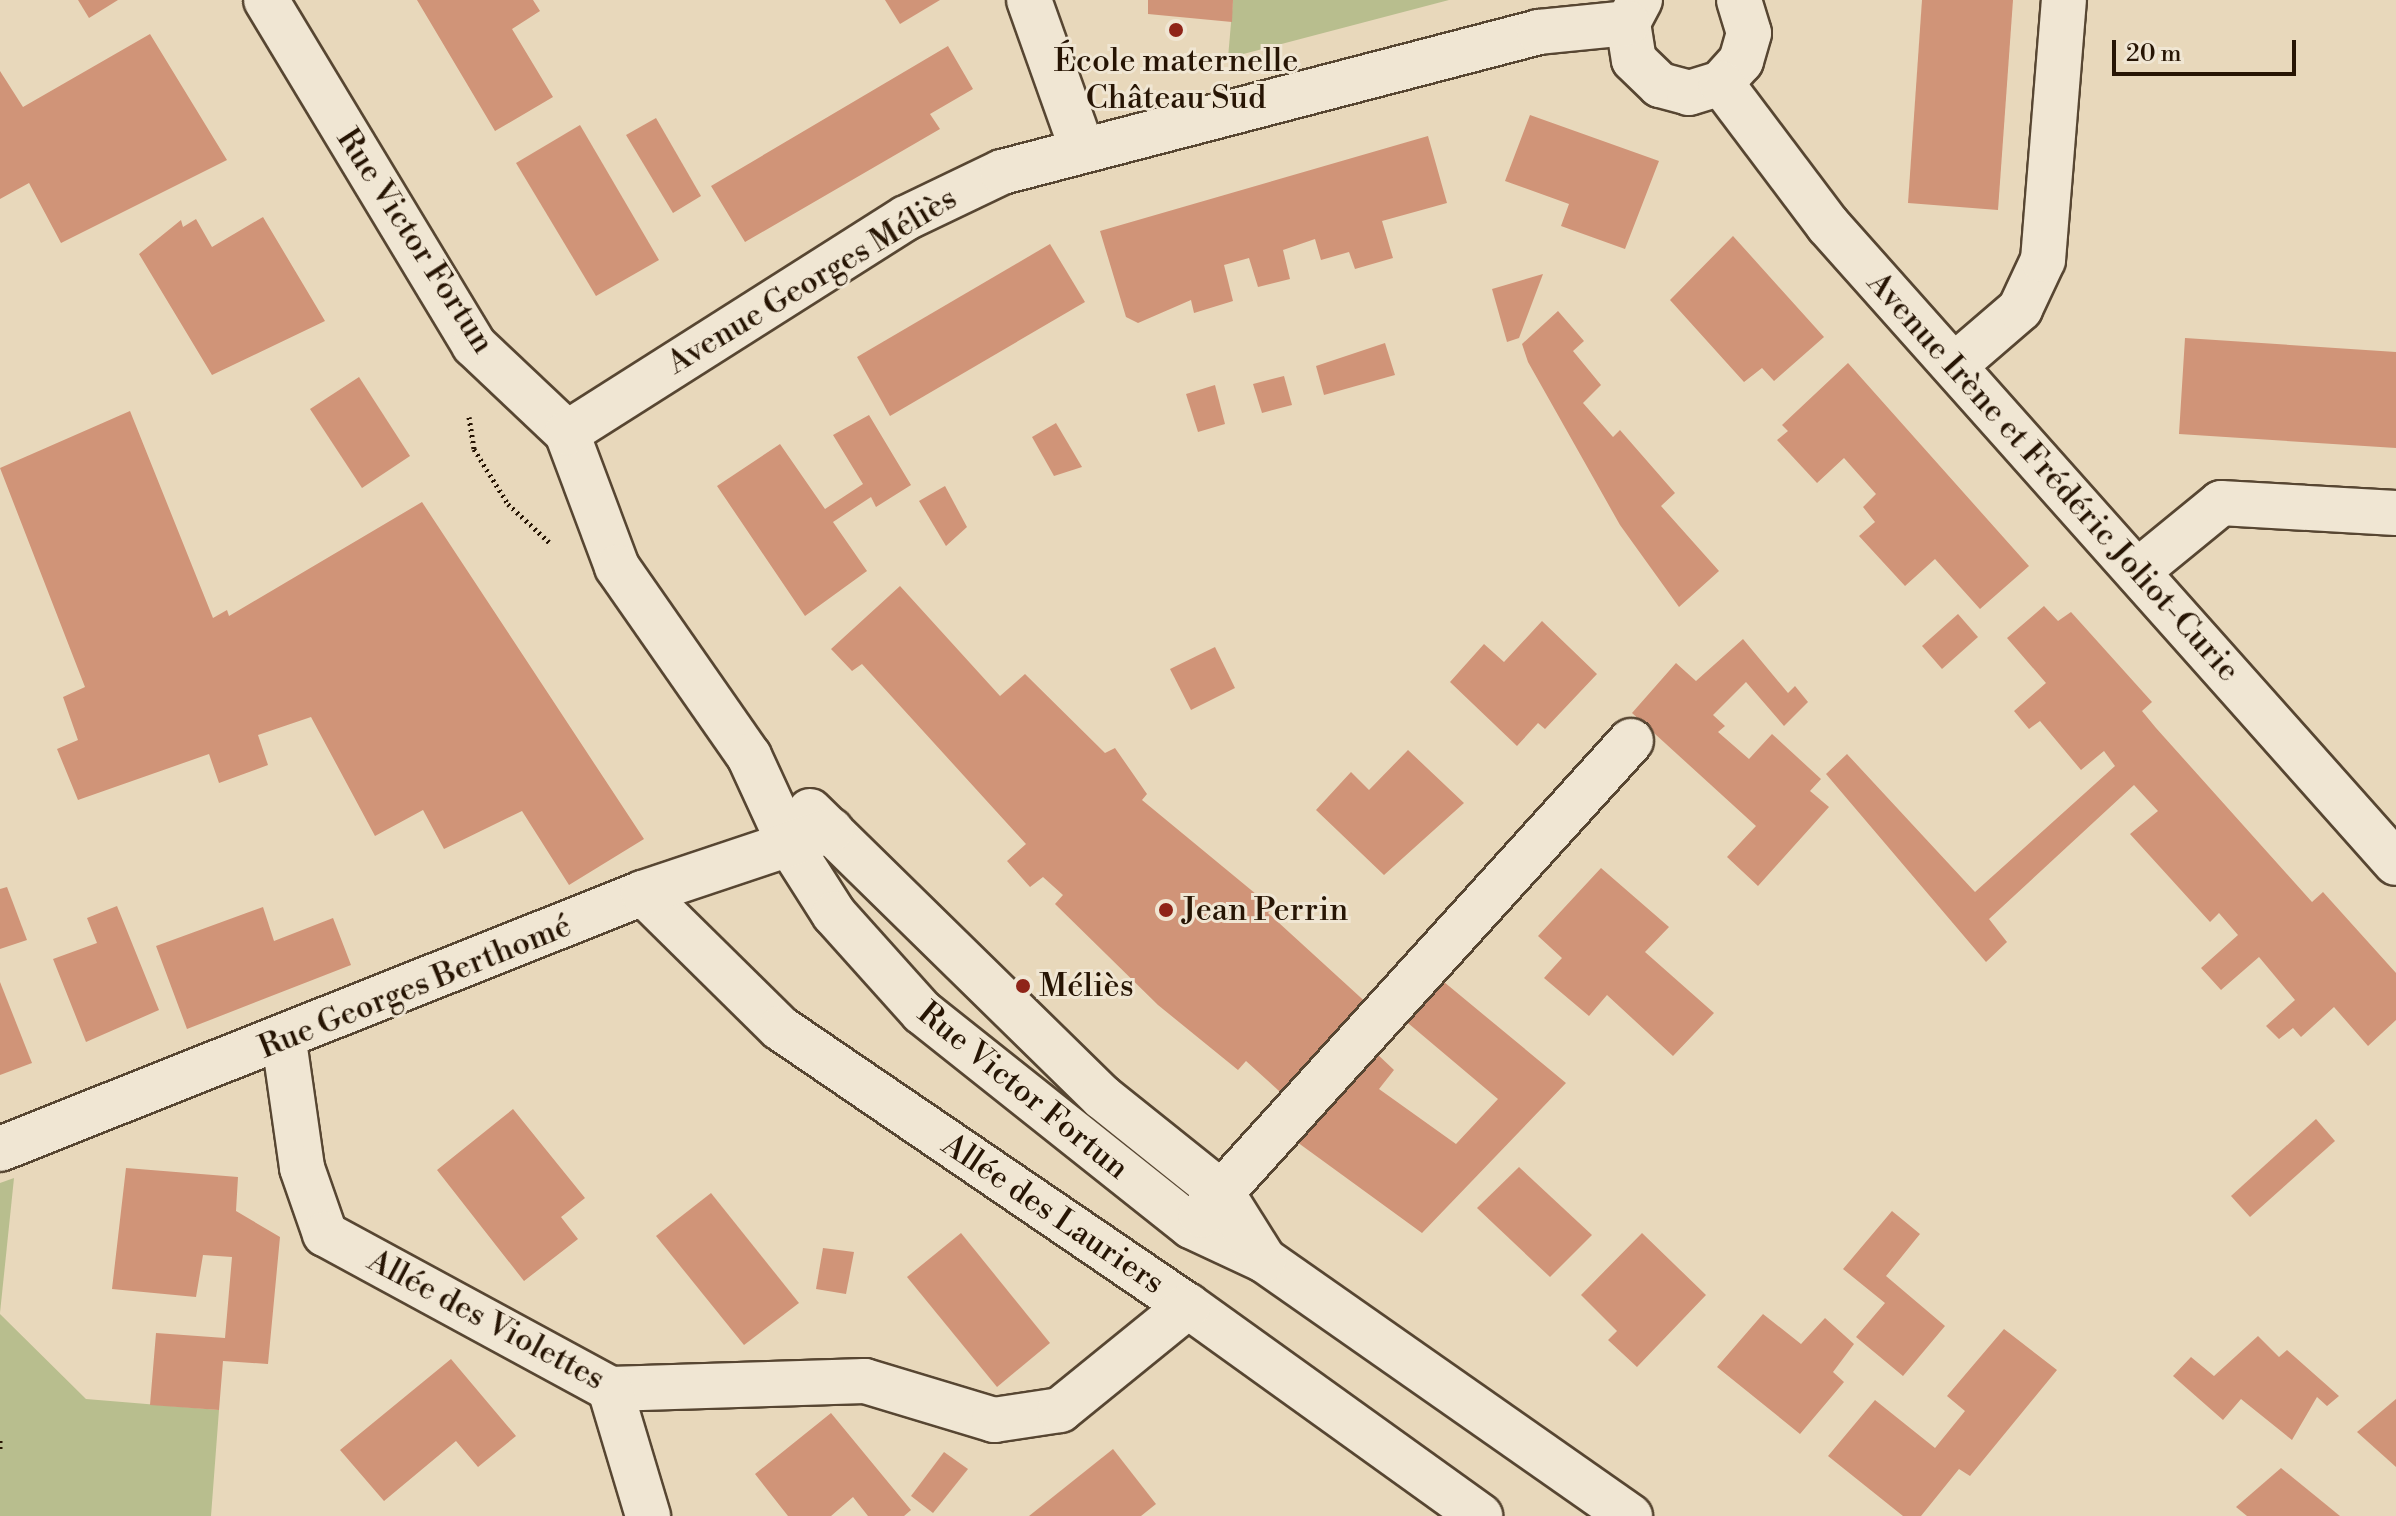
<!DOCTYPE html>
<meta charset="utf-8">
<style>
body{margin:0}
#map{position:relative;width:2396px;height:1516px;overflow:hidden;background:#e8d8bb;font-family:"Libre Bodoni",serif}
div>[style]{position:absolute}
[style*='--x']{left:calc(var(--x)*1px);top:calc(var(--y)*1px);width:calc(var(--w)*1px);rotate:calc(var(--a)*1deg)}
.green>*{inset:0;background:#b8be8e}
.building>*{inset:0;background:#d09478}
.path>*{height:5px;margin-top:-2.5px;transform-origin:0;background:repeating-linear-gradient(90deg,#271504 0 2px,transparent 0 6px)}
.roads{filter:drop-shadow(2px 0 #574632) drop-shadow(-2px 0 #574632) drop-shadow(0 2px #574632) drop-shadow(0 -2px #574632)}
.minor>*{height:44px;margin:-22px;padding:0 22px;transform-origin:22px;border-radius:22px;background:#f0e6d3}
.dots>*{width:22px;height:22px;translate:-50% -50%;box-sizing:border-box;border:4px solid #f0e6d3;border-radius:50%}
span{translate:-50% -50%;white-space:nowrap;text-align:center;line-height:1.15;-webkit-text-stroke:6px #f0e6d3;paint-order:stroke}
.poi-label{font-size:32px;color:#271504}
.left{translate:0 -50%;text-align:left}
.street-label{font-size:32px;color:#271504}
.scale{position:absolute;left:2112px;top:40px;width:184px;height:36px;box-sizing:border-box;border:4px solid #271504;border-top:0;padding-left:10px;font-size:24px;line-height:28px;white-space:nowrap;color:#271504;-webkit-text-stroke:6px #f0e6d3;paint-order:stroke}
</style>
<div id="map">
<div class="green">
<i style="clip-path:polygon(1233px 0,1449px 0,1228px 58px)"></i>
<i style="clip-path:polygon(14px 1178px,0 1313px,0 1183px)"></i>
<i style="clip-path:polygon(0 1314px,86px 1399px,219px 1410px,211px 1516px,0 1516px)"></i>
</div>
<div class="building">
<i style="clip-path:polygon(78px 0,118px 0,89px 18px)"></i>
<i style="clip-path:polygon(417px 0,533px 0,540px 11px,512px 29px,553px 97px,495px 131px)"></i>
<i style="clip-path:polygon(885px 0,940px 0,900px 24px)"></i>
<i style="clip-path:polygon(1148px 0,1233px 0,1232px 22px,1148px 14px)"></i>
<i style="clip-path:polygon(1922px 0,2013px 0,1998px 210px,1908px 203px)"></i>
<i style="clip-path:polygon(150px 34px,227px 160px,61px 243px,29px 183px,0 199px,0 71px,23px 107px)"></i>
<i style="clip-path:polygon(948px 46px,973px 89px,930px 114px,940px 129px,745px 242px,711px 186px)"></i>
<i style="clip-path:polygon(1530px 115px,1659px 161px,1625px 249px,1561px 226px,1569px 204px,1505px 181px)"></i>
<i style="clip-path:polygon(656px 118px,701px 196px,673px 213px,626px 135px)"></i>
<i style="clip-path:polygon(580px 125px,659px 260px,596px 296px,516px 163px)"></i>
<i style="clip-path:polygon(1428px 136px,1447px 203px,1382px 221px,1393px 258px,1355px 269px,1349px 252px,1321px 260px,1315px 239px,1283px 250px,1290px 279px,1258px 287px,1249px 258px,1224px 265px,1233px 301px,1194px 313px,1191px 300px,1138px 323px,1126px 317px,1100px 231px)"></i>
<i style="clip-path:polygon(263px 217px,325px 321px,212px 375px,139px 254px,181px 220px,183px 227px,196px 219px,212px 247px)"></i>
<i style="clip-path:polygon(1733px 236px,1824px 337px,1774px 381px,1762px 368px,1744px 382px,1670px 300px)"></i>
<i style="clip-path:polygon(1050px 244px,1085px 302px,890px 416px,857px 357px)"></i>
<i style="clip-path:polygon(1543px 274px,1519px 338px,1507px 342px,1492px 289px)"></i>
<i style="clip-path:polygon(1558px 311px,1584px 341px,1573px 351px,1601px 385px,1583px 403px,1613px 437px,1620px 430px,1675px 493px,1661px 506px,1719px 571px,1679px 607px,1620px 525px,1528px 362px,1522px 344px)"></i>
<i style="clip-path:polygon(2185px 338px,2396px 352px,2396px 448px,2179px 434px)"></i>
<i style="clip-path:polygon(1385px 343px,1395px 375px,1324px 395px,1316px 366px)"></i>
<i style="clip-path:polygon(1848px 363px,2029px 566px,1980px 609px,1935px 559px,1905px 586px,1859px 536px,1875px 522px,1863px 507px,1876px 494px,1844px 458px,1817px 483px,1777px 440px,1788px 431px,1782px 425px)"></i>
<i style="clip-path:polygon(1284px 376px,1292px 405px,1262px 413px,1253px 384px)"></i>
<i style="clip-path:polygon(359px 377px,410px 456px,362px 488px,310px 409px)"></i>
<i style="clip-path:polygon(1215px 385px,1225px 424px,1198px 432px,1186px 394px)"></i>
<i style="clip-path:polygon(130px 411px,213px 618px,227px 610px,229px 616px,422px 502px,644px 839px,569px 885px,522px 811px,444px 849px,423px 810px,375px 836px,311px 717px,258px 735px,268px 765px,219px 783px,209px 754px,78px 800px,57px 749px,78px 740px,63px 697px,85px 687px,0 468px)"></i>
<i style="clip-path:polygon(869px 415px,911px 485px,876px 507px,871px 497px,833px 522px,867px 571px,805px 616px,717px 486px,780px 444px,825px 509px,863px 484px,833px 435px)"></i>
<i style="clip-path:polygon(1056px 423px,1082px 467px,1054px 476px,1032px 437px)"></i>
<i style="clip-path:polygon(945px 486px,967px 527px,946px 546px,919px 501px)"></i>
<i style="clip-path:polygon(900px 586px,1000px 696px,1025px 674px,1105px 753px,1115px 748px,1147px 794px,1142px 800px,1273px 908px,1268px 913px,1371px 1007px,1289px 1100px,1246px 1061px,1238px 1070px,1158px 1005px,1055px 904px,1063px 895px,1043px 877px,1030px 887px,1007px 861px,1026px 844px,862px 664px,852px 671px,831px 649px)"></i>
<i style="clip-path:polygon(2044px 606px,2058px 621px,2071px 612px,2152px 702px,2142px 711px,2156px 728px,2312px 902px,2323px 892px,2396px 973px,2396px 1020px,2368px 1046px,2334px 1007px,2301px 1037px,2293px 1028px,2279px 1039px,2266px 1026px,2295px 1000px,2259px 957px,2221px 990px,2201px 968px,2238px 935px,2219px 913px,2210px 922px,2130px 834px,2158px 811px,2134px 785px,1989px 919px,2007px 942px,1986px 962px,1826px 774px,1847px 754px,1975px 892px,2115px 766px,2104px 751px,2081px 770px,2040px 721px,2029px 729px,2014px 711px,2046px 683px,2007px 638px)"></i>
<i style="clip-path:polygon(1958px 614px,1978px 637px,1942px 669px,1922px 646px)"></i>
<i style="clip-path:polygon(1542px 621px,1597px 674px,1545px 729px,1538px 723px,1517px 746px,1450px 682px,1484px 644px,1504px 662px)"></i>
<i style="clip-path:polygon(1743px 639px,1788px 693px,1795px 686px,1808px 702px,1784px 726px,1746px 682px,1713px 715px,1725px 726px,1718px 732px,1749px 759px,1772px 734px,1821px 779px,1810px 791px,1829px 807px,1758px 886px,1727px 857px,1756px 826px,1632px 713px,1676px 663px,1696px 681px)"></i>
<i style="clip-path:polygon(1215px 647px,1235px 688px,1191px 710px,1170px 669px)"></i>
<i style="clip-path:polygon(1408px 750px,1464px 803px,1384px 875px,1316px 810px,1351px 772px,1369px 790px)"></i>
<i style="clip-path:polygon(1601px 868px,1669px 927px,1645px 952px,1714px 1013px,1673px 1056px,1607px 995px,1589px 1016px,1544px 978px,1562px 958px,1538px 936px)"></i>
<i style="clip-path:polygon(7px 887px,27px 940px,0 949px,0 889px)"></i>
<i style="clip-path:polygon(117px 906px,159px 1010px,86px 1042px,53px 959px,97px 943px,87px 918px)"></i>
<i style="clip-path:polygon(263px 907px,274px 941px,333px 918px,351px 965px,187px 1029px,156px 946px)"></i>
<i style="clip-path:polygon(1438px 977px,1566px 1083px,1422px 1233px,1297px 1142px,1375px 1052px,1394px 1070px,1379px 1089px,1456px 1144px,1498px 1099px,1402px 1018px)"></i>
<i style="clip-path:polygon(0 982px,32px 1063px,0 1075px)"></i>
<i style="clip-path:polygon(513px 1109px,585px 1198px,561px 1217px,578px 1239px,524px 1281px,437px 1170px)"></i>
<i style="clip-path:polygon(2316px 1119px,2335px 1141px,2250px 1217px,2231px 1196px)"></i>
<i style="clip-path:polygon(1519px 1167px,1592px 1235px,1550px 1277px,1477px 1208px)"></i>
<i style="clip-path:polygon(126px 1168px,238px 1177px,236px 1211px,280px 1237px,268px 1364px,223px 1361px,219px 1410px,150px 1405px,156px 1333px,225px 1338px,232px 1257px,203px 1255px,196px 1297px,112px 1289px)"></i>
<i style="clip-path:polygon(711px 1193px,799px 1303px,744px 1345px,656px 1236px)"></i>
<i style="clip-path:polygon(1892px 1211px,1920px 1234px,1886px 1276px,1945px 1326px,1903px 1376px,1856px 1337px,1885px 1303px,1843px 1269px)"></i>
<i style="clip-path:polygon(961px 1233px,1050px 1343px,997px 1387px,907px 1277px)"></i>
<i style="clip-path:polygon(1642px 1233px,1706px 1295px,1637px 1367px,1608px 1340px,1617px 1331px,1581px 1295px)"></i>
<i style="clip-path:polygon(823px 1248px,854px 1252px,846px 1294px,816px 1289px)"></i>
<i style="clip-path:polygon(1763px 1314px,1801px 1344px,1825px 1318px,1854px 1344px,1833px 1372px,1844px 1382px,1800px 1434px,1717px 1367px)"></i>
<i style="clip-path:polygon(2004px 1329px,2057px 1370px,1970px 1476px,1959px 1469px,1921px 1516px,1903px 1516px,1828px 1456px,1875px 1400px,1935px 1448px,1965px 1411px,1947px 1396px)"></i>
<i style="clip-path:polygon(2258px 1336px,2279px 1357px,2287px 1350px,2339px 1396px,2327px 1406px,2317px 1397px,2292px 1440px,2241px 1399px,2223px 1420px,2173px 1376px,2191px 1357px,2214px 1376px)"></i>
<i style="clip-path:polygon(451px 1359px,516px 1436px,478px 1467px,456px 1441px,384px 1501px,340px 1450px)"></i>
<i style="clip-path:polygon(2396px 1399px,2396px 1467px,2357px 1432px)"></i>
<i style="clip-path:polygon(831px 1413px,911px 1510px,904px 1516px,868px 1516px,853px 1497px,831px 1516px,788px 1516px,755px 1474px)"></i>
<i style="clip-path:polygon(1113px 1449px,1156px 1504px,1141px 1516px,1029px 1516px)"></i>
<i style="clip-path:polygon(944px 1452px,968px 1469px,933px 1513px,911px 1496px)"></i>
<i style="clip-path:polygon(2281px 1468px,2340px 1516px,2247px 1516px,2236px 1507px)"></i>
</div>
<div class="path">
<i style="--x:469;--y:417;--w:32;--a:81"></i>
<i style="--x:474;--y:449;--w:65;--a:58.3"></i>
<i style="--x:508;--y:504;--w:56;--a:42.8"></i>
<i style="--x:0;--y:1440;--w:11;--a:90"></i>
</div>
<div class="roads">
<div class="minor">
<i style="--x:266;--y:0;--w:403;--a:58.9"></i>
<i style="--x:474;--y:345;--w:128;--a:43.4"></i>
<i style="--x:567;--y:433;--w:143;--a:69.5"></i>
<i style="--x:617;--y:567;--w:231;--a:55.1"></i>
<i style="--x:749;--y:756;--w:98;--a:65.3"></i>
<i style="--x:790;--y:845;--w:82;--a:57.5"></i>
<i style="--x:834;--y:914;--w:132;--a:48.1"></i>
<i style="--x:922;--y:1012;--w:344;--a:38.5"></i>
<i style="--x:1191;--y:1226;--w:81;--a:25"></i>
<i style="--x:1264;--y:1260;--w:447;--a:35"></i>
<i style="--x:1029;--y:0;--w:158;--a:70.4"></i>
<i style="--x:1640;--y:0;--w:26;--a:118"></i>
<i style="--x:1628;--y:23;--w:37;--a:81"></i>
<i style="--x:1634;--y:60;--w:36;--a:44"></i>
<i style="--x:1660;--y:85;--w:30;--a:15"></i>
<i style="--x:1689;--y:93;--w:34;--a:-17"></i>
<i style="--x:1721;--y:83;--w:30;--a:-48"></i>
<i style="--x:1741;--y:61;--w:29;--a:-74"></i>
<i style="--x:1749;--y:33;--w:34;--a:-107"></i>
<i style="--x:1721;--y:83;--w:178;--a:53"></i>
<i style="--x:1828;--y:225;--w:854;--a:48.32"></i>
<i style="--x:1955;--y:365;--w:86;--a:-40.7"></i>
<i style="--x:2020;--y:309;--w:54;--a:-64.9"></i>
<i style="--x:2043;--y:260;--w:261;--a:-85.4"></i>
<i style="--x:567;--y:433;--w:401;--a:-32.4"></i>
<i style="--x:906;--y:218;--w:106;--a:-25.6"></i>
<i style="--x:1002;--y:172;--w:555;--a:-14.61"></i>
<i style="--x:1539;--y:32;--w:89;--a:-5.8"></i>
<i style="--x:2138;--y:571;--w:107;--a:-39.3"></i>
<i style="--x:2221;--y:503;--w:175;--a:3.3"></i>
<i style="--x:810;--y:811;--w:409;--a:44.4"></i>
<i style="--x:1102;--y:1097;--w:154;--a:38.7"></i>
<i style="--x:1222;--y:1193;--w:79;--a:57.9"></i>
<i style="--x:643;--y:893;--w:192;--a:44.6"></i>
<i style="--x:780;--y:1028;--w:494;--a:34.3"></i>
<i style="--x:1188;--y:1306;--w:360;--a:35.7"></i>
<i style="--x:284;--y:1041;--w:128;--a:81.9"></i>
<i style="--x:302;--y:1168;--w:70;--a:70.8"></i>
<i style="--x:325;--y:1234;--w:324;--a:28.5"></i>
<i style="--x:610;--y:1389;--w:255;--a:-1.8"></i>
<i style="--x:865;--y:1381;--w:135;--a:16.8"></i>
<i style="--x:994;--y:1420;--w:67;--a:-8.6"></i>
<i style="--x:1060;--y:1410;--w:165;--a:-39.1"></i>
<i style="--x:0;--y:1149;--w:692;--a:-21.71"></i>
<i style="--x:643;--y:893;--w:198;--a:-18.5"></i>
<i style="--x:1201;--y:1215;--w:640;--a:-47.79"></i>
<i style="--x:610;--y:1389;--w:133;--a:73.3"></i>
</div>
</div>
<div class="dots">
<i style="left:1176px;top:30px;background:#8f2418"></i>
<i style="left:1166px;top:910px;background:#8f2418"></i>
<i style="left:1023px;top:986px;background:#8f2418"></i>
</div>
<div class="poi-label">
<span style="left:1176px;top:80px">École maternelle<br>Château Sud</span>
<span class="left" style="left:1182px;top:910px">Jean Perrin</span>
<span class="left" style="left:1039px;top:986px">Méliès</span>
</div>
<div class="street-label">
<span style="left:415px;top:241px;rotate:57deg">Rue Victor Fortun</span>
<span style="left:812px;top:281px;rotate:-31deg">Avenue Georges Méliès</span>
<span style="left:2053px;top:477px;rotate:48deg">Avenue Irène et Frédéric Joliot-Curie</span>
<span style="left:415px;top:987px;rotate:-22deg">Rue Georges Berthomé</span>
<span style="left:1023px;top:1091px;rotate:39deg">Rue Victor Fortun</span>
<span style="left:1053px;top:1214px;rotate:34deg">Allée des Lauriers</span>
<span style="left:486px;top:1320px;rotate:28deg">Allée des Violettes</span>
</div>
<div class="scale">20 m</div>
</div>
